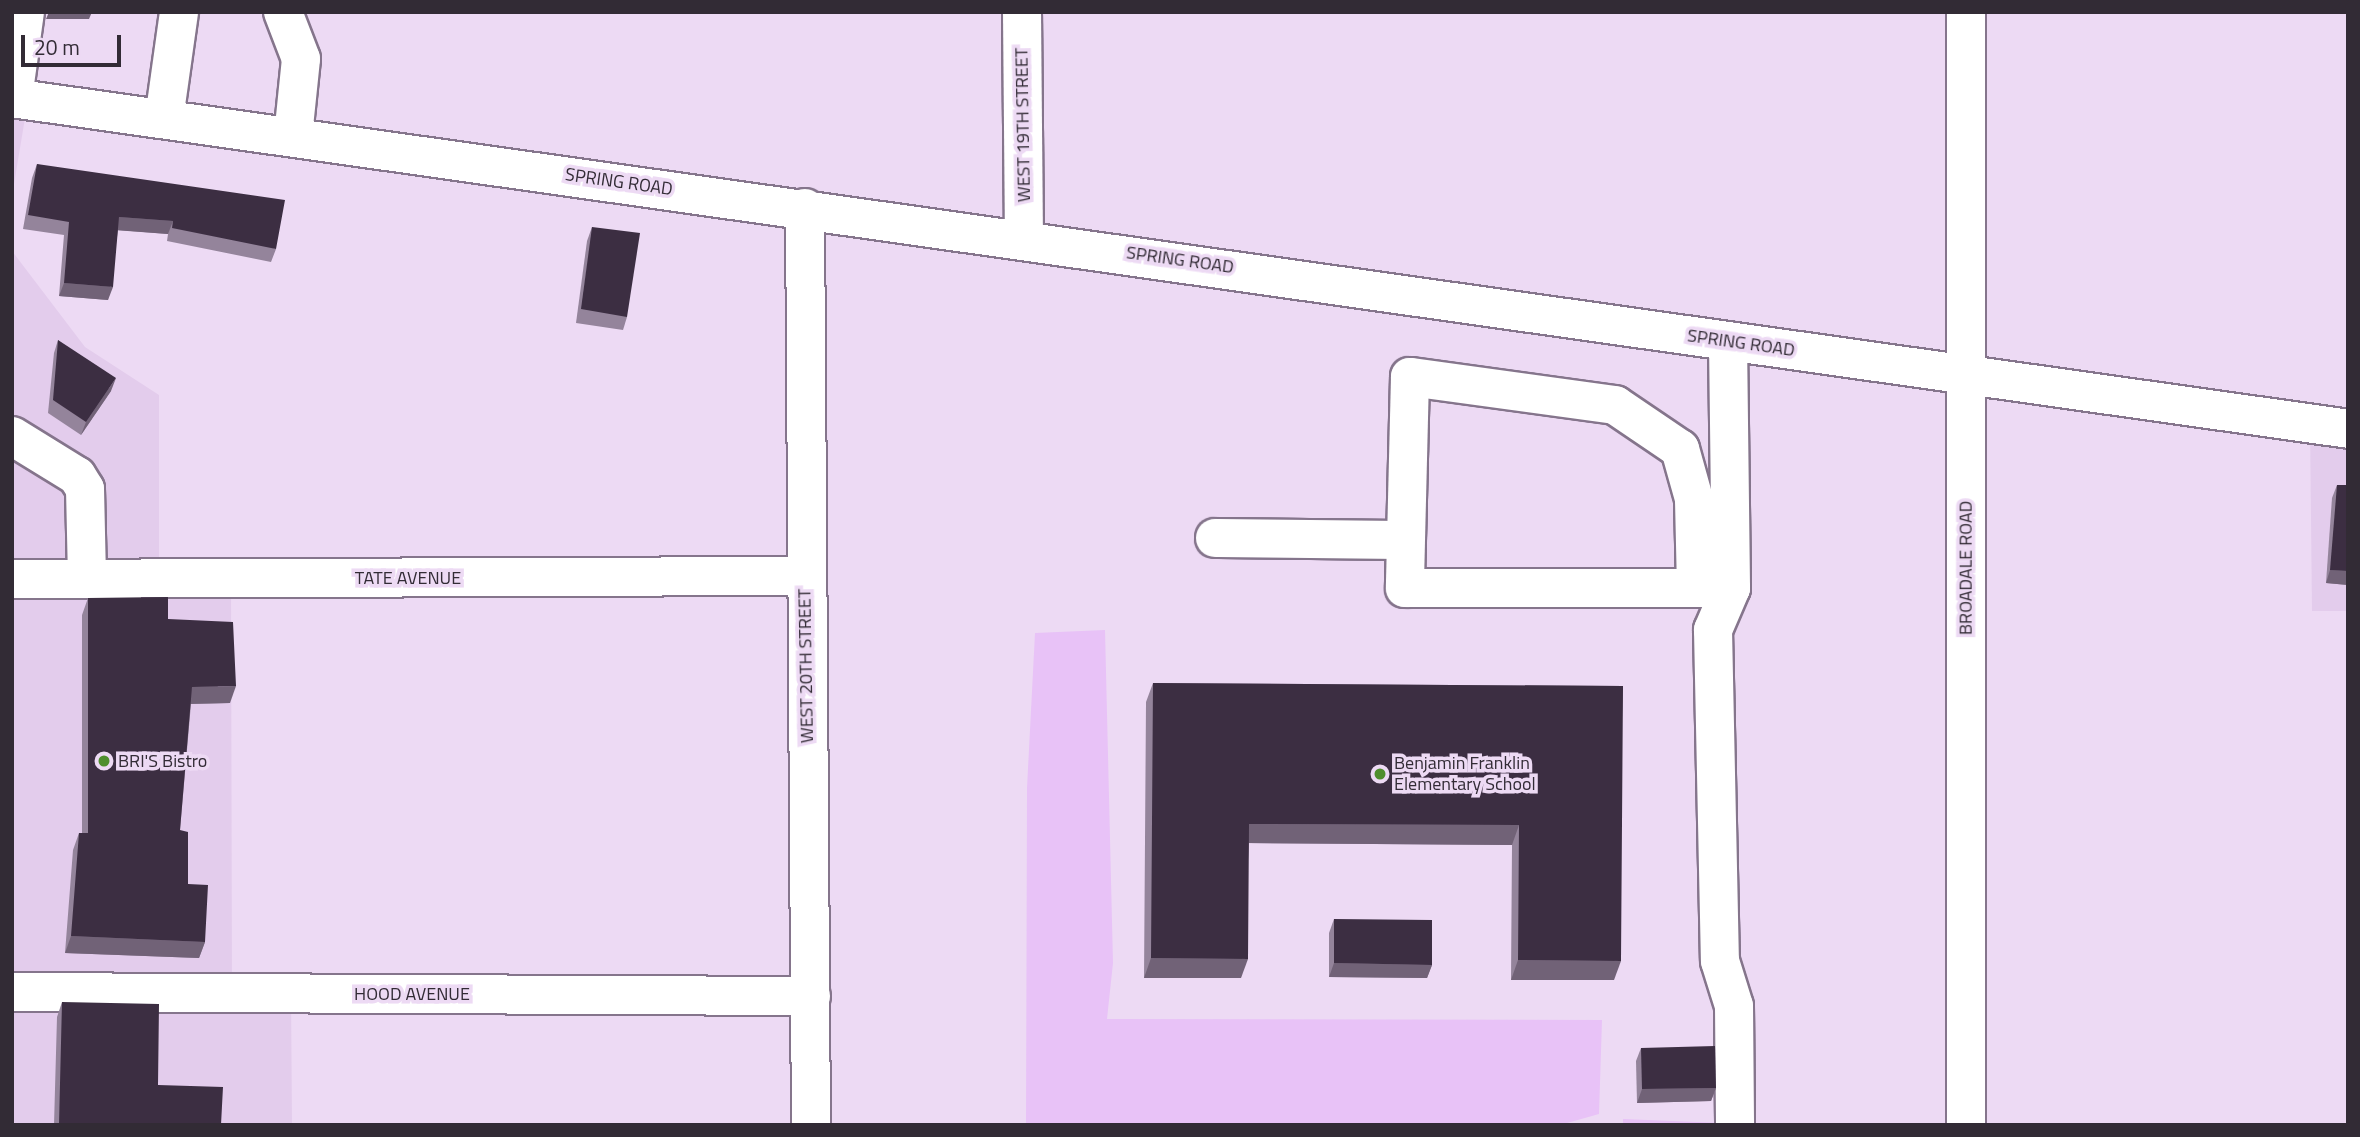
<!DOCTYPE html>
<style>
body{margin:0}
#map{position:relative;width:2360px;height:1137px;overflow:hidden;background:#eddaf4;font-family:"Titillium Web",sans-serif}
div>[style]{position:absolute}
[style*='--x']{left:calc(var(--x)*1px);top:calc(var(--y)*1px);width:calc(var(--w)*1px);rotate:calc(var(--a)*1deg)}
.built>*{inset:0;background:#e3ccec}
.green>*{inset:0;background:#e8c2f7}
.roads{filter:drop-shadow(2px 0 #85758c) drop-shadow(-2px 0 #85758c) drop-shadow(0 2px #85758c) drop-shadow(0 -2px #85758c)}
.minor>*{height:38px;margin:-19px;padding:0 19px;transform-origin:19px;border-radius:19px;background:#fff}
.wall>*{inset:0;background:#94849b}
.shaded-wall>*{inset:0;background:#716277}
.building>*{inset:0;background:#3c2e42}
.dots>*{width:19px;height:19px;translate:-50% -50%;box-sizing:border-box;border:4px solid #eddaf4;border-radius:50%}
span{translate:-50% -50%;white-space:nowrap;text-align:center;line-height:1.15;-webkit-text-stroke:7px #eddaf4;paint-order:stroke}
.street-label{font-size:18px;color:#322b35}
.poi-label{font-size:18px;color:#322b35}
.left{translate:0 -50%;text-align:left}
.frame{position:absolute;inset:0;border:14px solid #322b35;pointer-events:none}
.scale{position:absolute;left:21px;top:35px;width:100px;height:32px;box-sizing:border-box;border:4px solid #322b35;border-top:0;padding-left:9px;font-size:21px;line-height:24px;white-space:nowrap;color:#322b35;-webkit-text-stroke:5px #eddaf4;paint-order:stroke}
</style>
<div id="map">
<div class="built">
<i style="clip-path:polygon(12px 98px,28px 100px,12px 196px)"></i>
<i style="clip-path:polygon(12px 251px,85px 347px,159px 395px,159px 578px,231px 578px,232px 993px,291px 993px,292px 1125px,12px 1125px)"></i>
<i style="clip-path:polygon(2310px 424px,2348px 429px,2348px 611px,2312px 611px)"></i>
</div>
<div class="green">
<i style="clip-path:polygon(1105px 630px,1113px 963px,1107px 1019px,1602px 1020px,1599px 1114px,1560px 1125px,1026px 1125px,1027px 788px,1035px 633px)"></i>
<i style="clip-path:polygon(1623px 1119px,1721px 1123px,1721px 1125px,1623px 1125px)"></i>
</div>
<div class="roads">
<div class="minor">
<i style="--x:283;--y:12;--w:50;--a:69"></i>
<i style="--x:301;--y:59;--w:78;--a:95.9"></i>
<i style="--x:1022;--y:12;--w:225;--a:89.5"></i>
<i style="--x:1966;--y:12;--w:1113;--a:90"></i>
<i style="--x:12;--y:98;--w:2359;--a:8.06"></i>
<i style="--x:13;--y:98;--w:87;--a:-82.1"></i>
<i style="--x:164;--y:119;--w:108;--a:-82"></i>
<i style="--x:805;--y:208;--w:917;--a:89.63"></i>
<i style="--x:1728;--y:341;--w:247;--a:89.3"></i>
<i style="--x:1731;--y:588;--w:46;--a:113.2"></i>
<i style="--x:1713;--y:630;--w:331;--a:88.8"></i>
<i style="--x:1720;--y:961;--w:47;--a:72.7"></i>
<i style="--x:1734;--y:1006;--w:119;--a:89.5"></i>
<i style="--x:12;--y:436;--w:76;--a:31.6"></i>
<i style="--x:77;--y:476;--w:15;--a:58"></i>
<i style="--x:85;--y:489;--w:90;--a:88.7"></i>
<i style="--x:1215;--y:538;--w:190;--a:0.6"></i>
<i style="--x:12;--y:579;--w:792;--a:-0.22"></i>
<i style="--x:1696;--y:588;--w:89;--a:-91.3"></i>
<i style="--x:1694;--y:499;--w:52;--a:-105.6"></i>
<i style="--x:1680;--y:449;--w:78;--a:-145.9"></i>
<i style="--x:1615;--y:405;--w:207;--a:-172.2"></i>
<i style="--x:1410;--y:377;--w:211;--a:91.4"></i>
<i style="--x:1405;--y:588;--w:326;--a:0"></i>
<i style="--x:12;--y:992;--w:799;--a:0.29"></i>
</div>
</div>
<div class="wall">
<i style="clip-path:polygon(37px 164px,276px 249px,271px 262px,167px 241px,168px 234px,118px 230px,108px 300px,59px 296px,64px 235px,23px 229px,32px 178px)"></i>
<i style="clip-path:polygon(592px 227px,627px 317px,623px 330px,576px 323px,587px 241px)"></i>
<i style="clip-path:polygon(58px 340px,111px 391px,81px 435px,48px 413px,54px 353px)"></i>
<i style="clip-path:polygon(2337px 485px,2348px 585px,2326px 583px,2332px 498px)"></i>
<i style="clip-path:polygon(88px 598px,168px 619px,230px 703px,191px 704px,180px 830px,188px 884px,205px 942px,199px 958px,65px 953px,73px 850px,79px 833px,82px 833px,82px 615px)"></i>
<i style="clip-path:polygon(1153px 683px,1623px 686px,1614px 980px,1511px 980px,1512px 845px,1249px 843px,1241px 978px,1144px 978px,1146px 702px)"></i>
<i style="clip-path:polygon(1334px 919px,1432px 965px,1427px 978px,1329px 977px,1329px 933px)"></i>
<i style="clip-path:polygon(62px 1002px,158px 1085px,221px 1125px,54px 1125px,57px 1017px)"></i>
<i style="clip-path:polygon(1641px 1048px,1716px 1088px,1711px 1101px,1637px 1103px,1636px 1061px)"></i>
</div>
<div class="shaded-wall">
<i style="clip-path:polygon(49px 12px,92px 12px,89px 19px,46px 19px)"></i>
<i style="clip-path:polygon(119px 217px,173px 221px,168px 234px,114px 230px)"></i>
<i style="clip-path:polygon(64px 283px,113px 287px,108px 300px,59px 296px)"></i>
<i style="clip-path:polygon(116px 378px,111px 391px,81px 435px,86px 422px)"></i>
<i style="clip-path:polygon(2330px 570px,2348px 571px,2348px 585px,2326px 583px)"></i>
<i style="clip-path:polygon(236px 686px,230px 703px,186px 704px,192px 687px)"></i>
<i style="clip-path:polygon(1249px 824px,1519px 825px,1512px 845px,1242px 843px)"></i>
<i style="clip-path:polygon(71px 936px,205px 942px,199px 958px,65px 953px)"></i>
<i style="clip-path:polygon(1151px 958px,1248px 959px,1241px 978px,1144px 978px)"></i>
<i style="clip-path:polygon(1518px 960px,1621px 961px,1614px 980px,1511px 980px)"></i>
<i style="clip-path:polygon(1334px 963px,1432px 965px,1427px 978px,1329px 977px)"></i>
<i style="clip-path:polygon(1716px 1088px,1711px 1101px,1637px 1103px,1642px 1089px)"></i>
</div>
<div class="building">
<i style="clip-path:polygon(37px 164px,285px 200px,276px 249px,172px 228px,173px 221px,119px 217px,113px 287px,64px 283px,69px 222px,28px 215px)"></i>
<i style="clip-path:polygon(592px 227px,640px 233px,627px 317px,581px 309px)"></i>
<i style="clip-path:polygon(58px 340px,116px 378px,86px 422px,53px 400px)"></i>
<i style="clip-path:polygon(2337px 485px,2348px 485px,2348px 571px,2330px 570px)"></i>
<i style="clip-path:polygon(168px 597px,168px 619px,233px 622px,236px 686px,192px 687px,180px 830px,188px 832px,188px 884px,208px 885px,205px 942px,71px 936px,79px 833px,88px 833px,88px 598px)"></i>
<i style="clip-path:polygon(1153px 683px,1623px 686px,1621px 961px,1518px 960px,1519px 825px,1249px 824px,1248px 959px,1151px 958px)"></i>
<i style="clip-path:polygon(1334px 919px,1432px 920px,1432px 965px,1334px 963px)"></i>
<i style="clip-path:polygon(62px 1002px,159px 1004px,158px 1085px,223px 1087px,221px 1125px,59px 1125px)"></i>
<i style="clip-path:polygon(1715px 1046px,1716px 1088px,1642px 1089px,1641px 1048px)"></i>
</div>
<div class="dots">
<i style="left:104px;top:761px;background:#4f8e2e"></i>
<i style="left:1380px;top:774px;background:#4f8e2e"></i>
</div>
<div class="street-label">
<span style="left:1023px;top:125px;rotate:-91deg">WEST 19TH STREET</span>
<span style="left:619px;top:182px;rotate:8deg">SPRING ROAD</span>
<span style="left:1180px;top:260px;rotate:8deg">SPRING ROAD</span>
<span style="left:1741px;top:343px;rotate:8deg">SPRING ROAD</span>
<span style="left:1966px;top:568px;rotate:-90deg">BROADALE ROAD</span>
<span style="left:408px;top:578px">TATE AVENUE</span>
<span style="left:806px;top:666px;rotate:-91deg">WEST 20TH STREET</span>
<span style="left:412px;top:994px">HOOD AVENUE</span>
</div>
<div class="poi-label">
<span class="left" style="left:118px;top:761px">BRI'S Bistro</span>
<span class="left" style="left:1394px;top:774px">Benjamin Franklin<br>Elementary School</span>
</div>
<div class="frame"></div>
<div class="scale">20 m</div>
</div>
